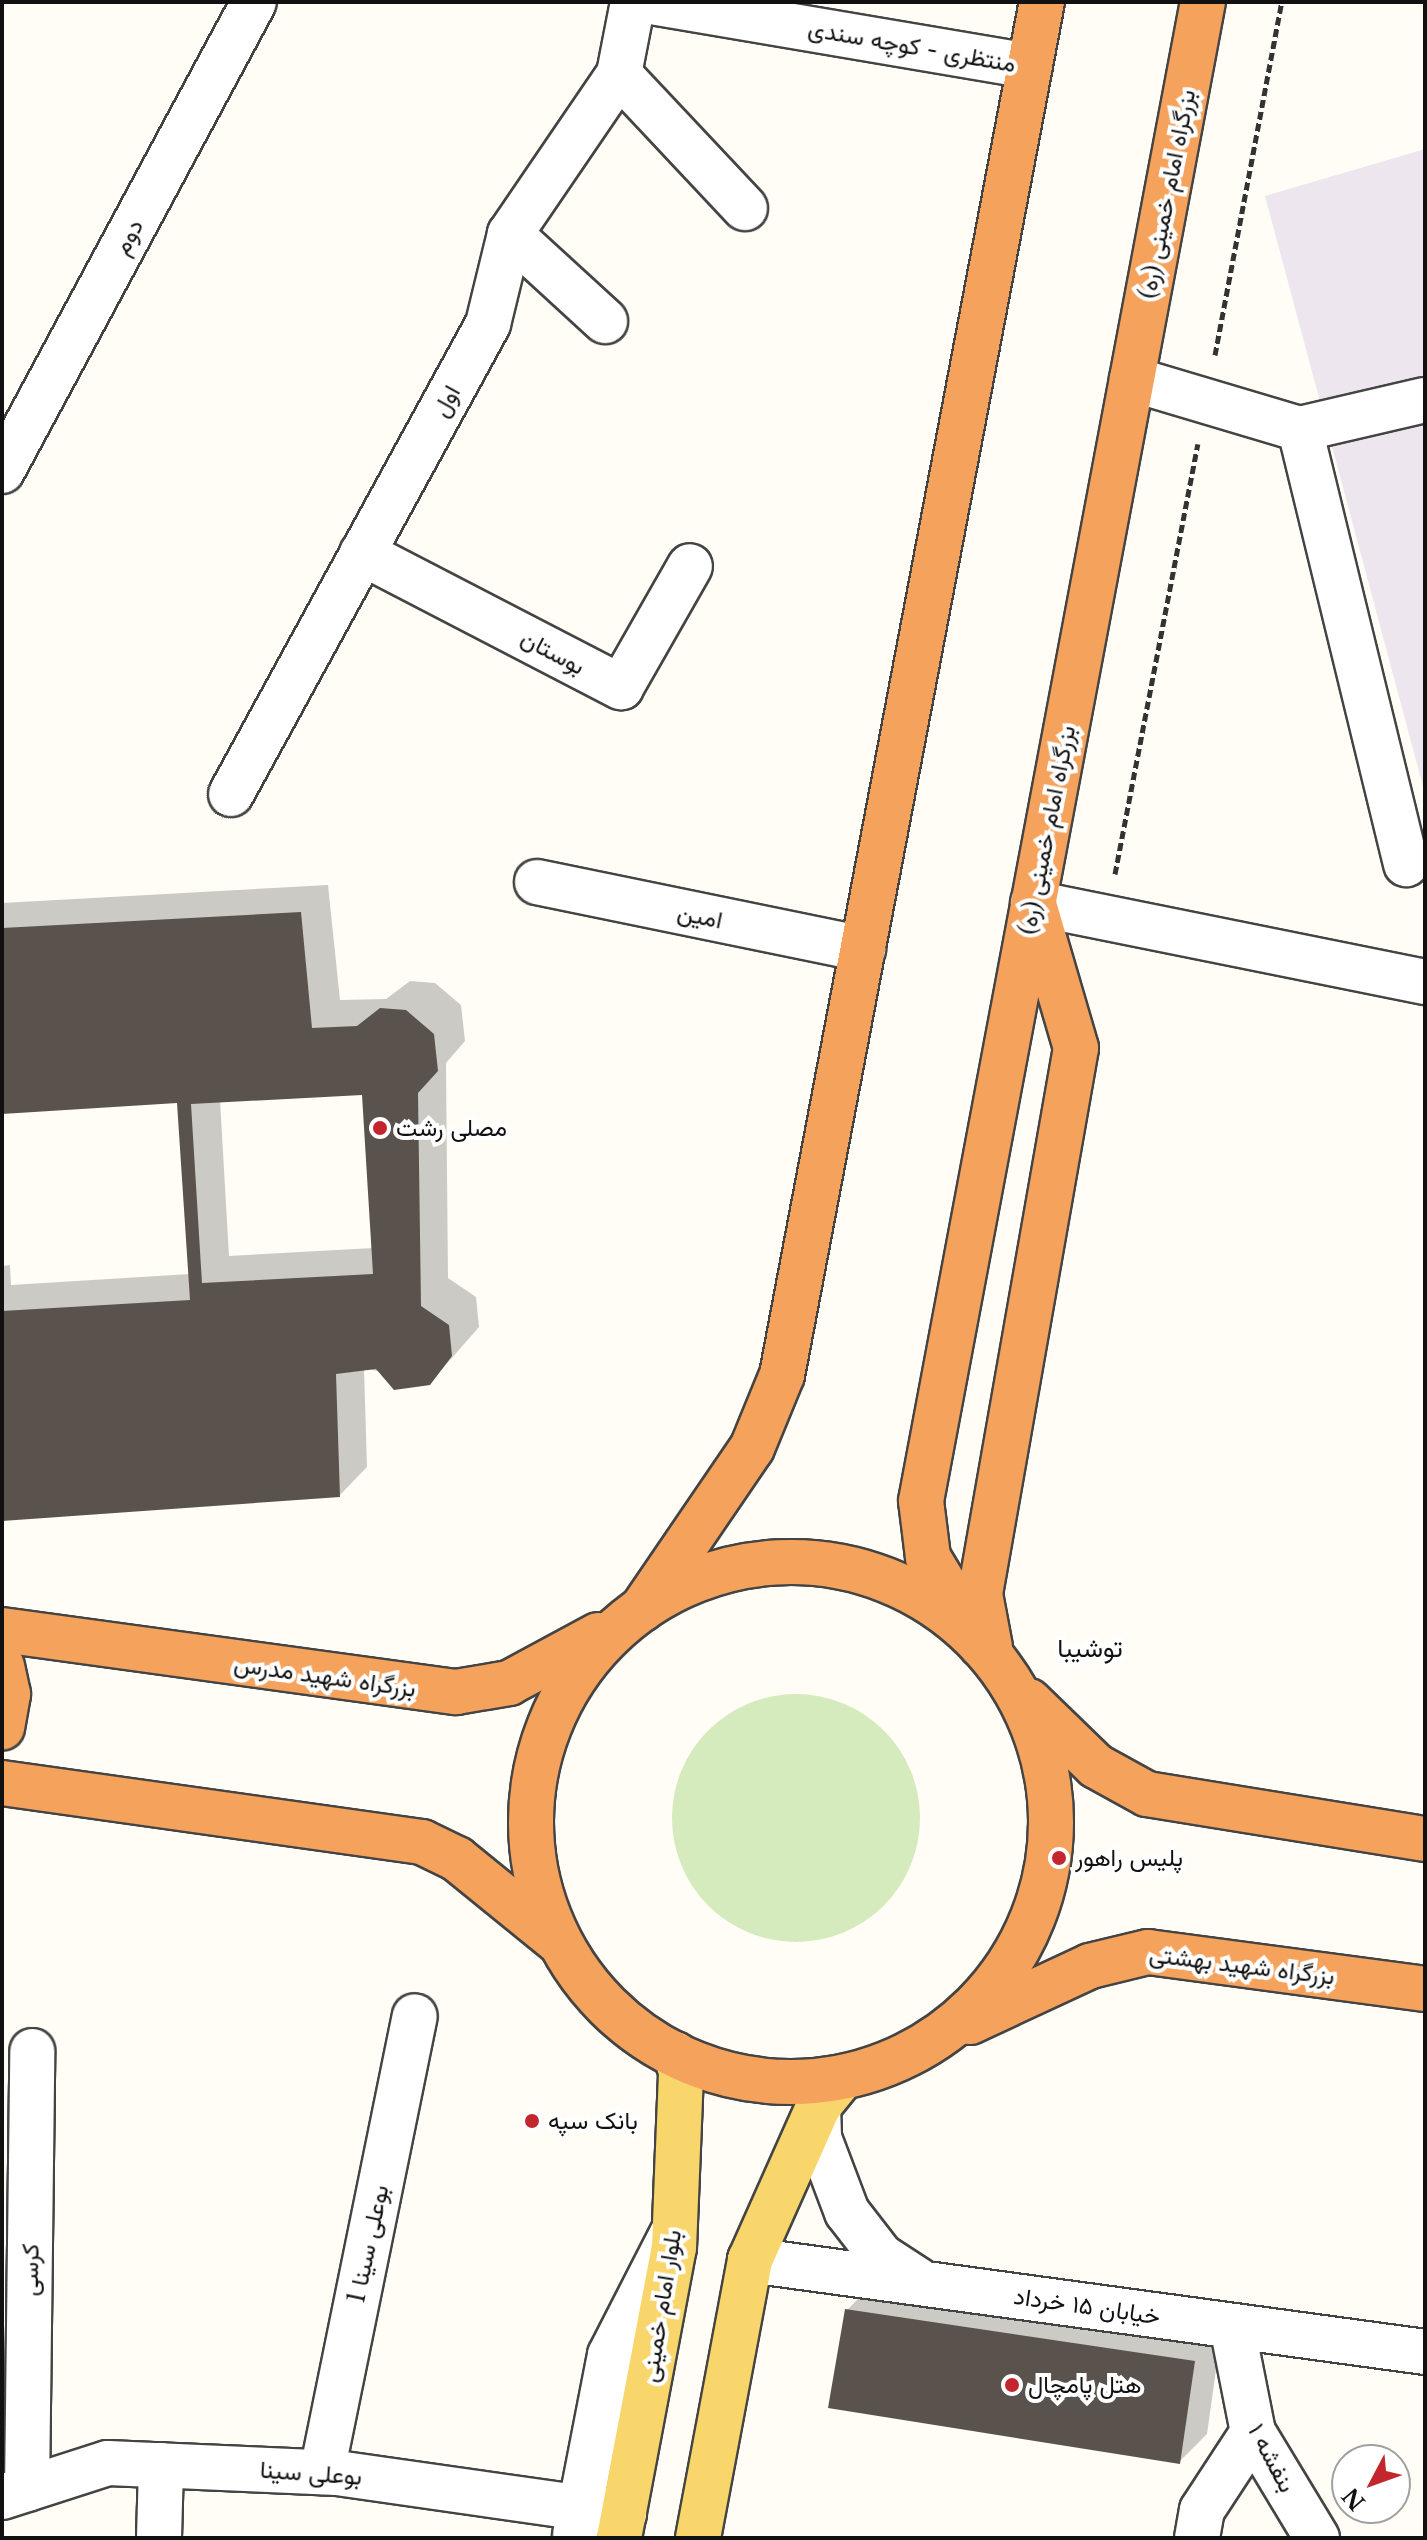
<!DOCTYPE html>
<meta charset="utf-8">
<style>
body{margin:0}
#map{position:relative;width:1427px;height:2540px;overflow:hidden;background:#fffdf5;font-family:"Libre Baskerville",Vazirmatn,serif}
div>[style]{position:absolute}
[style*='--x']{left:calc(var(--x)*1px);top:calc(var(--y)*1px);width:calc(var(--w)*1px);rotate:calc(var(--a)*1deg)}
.industrial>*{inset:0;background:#eee6ef}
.green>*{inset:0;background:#d5ebbd}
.round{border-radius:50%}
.shadow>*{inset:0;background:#0003}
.building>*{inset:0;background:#5a524d}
.path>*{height:5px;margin-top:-2.5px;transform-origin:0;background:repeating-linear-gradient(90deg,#333 0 8px,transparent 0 12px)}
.roads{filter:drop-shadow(2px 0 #444) drop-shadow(-2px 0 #444) drop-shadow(0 2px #444) drop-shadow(0 -2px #444)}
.minor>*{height:44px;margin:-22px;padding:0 22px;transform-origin:22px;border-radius:22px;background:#fff}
.major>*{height:44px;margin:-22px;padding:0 22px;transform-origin:22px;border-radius:22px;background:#f9d66b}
.highway>*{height:44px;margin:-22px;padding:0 22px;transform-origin:22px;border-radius:22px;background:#f5a25d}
.highway>.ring{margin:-22px;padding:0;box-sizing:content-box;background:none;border:44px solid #f5a25d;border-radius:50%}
.dots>*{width:22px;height:22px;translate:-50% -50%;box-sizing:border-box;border:4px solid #fff;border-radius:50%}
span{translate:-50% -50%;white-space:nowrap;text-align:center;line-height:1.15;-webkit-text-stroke:8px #fff;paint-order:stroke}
.street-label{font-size:24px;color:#111}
.poi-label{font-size:24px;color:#111}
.left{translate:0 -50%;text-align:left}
.neighbourhood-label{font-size:26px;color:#111}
.frame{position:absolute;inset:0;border:4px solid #111;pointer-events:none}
.north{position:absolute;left:1331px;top:2444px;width:80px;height:80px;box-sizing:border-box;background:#fff;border:2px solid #a0a0a0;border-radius:50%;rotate:229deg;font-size:22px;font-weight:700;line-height:32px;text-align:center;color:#111}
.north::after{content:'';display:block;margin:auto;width:28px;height:36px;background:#c4262e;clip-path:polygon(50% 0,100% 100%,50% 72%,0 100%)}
</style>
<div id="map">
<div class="industrial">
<i style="clip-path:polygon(1425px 149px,1425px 794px,1265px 196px)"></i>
</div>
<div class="green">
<i class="round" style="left:672px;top:1694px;width:248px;height:248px"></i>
</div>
<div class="shadow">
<i style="clip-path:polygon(evenodd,328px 885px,340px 1000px,386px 999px,410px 981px,435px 983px,461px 1005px,465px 1041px,446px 1063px,448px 1278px,476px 1297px,479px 1327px,430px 1383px,364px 1368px,367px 1467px,339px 1496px,2px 1519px,2px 1266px,10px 1265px,11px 1285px,190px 1274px,179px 1101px,2px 1112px,2px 903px,328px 885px,364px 1093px,373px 1248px,229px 1256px,220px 1100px,364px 1093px)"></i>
<i style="clip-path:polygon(875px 2282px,1221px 2334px,1207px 2434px,1179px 2462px,847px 2310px)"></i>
</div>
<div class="building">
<i style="clip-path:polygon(evenodd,301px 912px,312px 1028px,357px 1026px,380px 1008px,406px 1010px,434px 1034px,438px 1071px,418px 1093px,421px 1306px,449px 1325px,452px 1356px,430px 1385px,394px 1390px,376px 1369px,336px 1374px,340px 1497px,2px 1521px,2px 1311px,190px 1300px,177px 1103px,2px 1114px,2px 928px,301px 912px,362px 1095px,373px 1274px,202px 1283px,191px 1104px,362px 1095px)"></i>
<i style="clip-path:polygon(845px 2309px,1195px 2361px,1180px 2464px,828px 2408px)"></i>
</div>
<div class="path">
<i style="--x:1215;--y:355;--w:359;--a:-79.3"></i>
<i style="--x:1115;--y:874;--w:438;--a:-79.1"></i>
</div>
<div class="roads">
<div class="minor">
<i style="--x:651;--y:2;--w:384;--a:9.6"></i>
<i style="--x:619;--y:74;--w:184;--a:46.8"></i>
<i style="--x:510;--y:234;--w:129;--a:42.5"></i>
<i style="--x:1132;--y:379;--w:175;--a:16.6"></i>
<i style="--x:1300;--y:429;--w:448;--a:76.3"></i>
<i style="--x:1300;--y:429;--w:128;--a:-13.1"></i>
<i style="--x:2;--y:471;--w:532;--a:-61.75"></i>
<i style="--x:362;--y:553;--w:292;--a:27.4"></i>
<i style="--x:621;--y:687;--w:139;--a:-60.3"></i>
<i style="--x:231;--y:794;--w:536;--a:-61.33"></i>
<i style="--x:488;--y:324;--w:93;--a:-76.3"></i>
<i style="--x:510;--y:234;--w:194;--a:-55.7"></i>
<i style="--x:619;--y:74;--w:73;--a:-79"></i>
<i style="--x:537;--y:882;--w:333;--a:11.6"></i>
<i style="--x:1033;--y:903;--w:400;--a:11.4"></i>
<i style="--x:818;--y:2107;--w:31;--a:88"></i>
<i style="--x:819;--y:2138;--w:79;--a:69.3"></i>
<i style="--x:847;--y:2212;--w:56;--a:52.3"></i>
<i style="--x:881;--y:2256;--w:44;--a:33"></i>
<i style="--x:750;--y:2260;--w:681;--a:7.76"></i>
<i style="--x:1232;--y:2326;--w:108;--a:78.8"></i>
<i style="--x:1253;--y:2432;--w:124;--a:58.9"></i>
<i style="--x:322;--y:2472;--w:465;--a:-78.5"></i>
<i style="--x:27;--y:2489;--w:438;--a:-89.3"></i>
<i style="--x:2;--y:2497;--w:111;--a:-17.8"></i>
<i style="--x:108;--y:2463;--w:229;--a:2.5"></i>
<i style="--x:337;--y:2473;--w:290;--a:8.1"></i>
<i style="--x:575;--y:2535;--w:183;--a:-79"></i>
<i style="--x:610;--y:2355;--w:136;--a:-62.9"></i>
<i style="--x:159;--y:2538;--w:73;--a:-88.4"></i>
<i style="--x:1197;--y:2538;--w:28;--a:-80"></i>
<i style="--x:1202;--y:2510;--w:93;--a:-56.8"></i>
</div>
<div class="major">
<i style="--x:619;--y:2538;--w:295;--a:-79.3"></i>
<i style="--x:674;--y:2248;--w:177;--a:-87.7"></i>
<i style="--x:681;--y:2071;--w:18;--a:-109"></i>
<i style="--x:698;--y:2538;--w:283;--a:-79.4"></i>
<i style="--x:750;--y:2260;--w:167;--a:-66"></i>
<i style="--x:818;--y:2107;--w:38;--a:-51"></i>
</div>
<div class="highway">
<i class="ring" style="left:531px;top:1562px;width:476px;height:476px"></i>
<i style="--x:642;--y:1609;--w:195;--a:-55.7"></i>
<i style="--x:752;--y:1448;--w:79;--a:-67.7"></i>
<i style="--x:782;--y:1375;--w:1397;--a:-79.28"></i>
<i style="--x:2;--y:1630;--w:458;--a:7.8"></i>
<i style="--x:456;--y:1692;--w:54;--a:-9.6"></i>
<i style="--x:509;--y:1683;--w:101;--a:-28.3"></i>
<i style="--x:981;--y:1645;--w:103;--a:-121.1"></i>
<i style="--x:928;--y:1557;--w:56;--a:-97.1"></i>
<i style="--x:921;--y:1501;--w:1525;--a:-79.35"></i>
<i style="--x:990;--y:1647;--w:54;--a:-100.7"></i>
<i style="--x:980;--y:1594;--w:554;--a:-80.03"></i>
<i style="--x:1076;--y:1048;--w:150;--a:-106.3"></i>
<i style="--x:2;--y:1666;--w:29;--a:78"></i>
<i style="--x:8;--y:1694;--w:34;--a:100"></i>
<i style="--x:1029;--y:1701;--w:93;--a:44.1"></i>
<i style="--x:1096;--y:1766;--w:58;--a:28.8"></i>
<i style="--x:1147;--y:1794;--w:282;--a:9.2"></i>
<i style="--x:2;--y:1783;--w:424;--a:8"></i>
<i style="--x:422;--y:1842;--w:39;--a:26"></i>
<i style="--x:457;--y:1859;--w:130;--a:39.1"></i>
<i style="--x:970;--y:2022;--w:132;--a:-25"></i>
<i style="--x:1090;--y:1966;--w:60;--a:-13.6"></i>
<i style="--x:1148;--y:1952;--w:279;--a:7.6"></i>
</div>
</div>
<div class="dots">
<i style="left:380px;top:1128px;background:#c4262e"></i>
<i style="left:1059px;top:1858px;background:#c4262e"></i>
<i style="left:532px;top:2121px;background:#c4262e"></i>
<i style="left:1012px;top:2385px;background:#c4262e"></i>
</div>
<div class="street-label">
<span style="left:912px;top:46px;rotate:10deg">منتظری - کوچه سندی</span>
<span style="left:1167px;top:194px;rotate:-79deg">بزرگراه امام خمینی (ره)</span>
<span style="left:128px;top:237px;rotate:-62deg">دوم</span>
<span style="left:446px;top:401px;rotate:-61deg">اول</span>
<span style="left:553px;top:652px;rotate:28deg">بوستان</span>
<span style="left:1047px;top:830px;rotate:-79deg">بزرگراه امام خمینی (ره)</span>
<span style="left:700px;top:916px;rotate:12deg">امین</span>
<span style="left:325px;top:1676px;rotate:8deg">بزرگراه شهید مدرس</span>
<span style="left:1242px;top:1965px;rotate:7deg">بزرگراه شهید بهشتی</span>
<span style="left:368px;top:2244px;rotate:-78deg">بوعلی سینا 1</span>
<span style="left:30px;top:2270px;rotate:-89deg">کرسی</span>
<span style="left:661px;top:2306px;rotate:-81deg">بلوار امام خمینی</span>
<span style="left:1087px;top:2306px;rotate:8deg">خیابان ۱۵ خرداد</span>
<span style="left:1272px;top:2458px;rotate:62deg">بنفشه ۱</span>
<span style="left:311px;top:2473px;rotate:4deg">بوعلی سینا</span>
</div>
<div class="poi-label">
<span class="left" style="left:396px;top:1128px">مصلی رشت</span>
<span class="left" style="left:1075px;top:1858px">پلیس راهور</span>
<span class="left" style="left:548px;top:2121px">بانک سپه</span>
<span class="left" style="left:1028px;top:2385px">هتل پامچال</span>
</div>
<div class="neighbourhood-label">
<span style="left:1090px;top:1649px">توشیبا</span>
</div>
<div class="frame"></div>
<div class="north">N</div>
</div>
